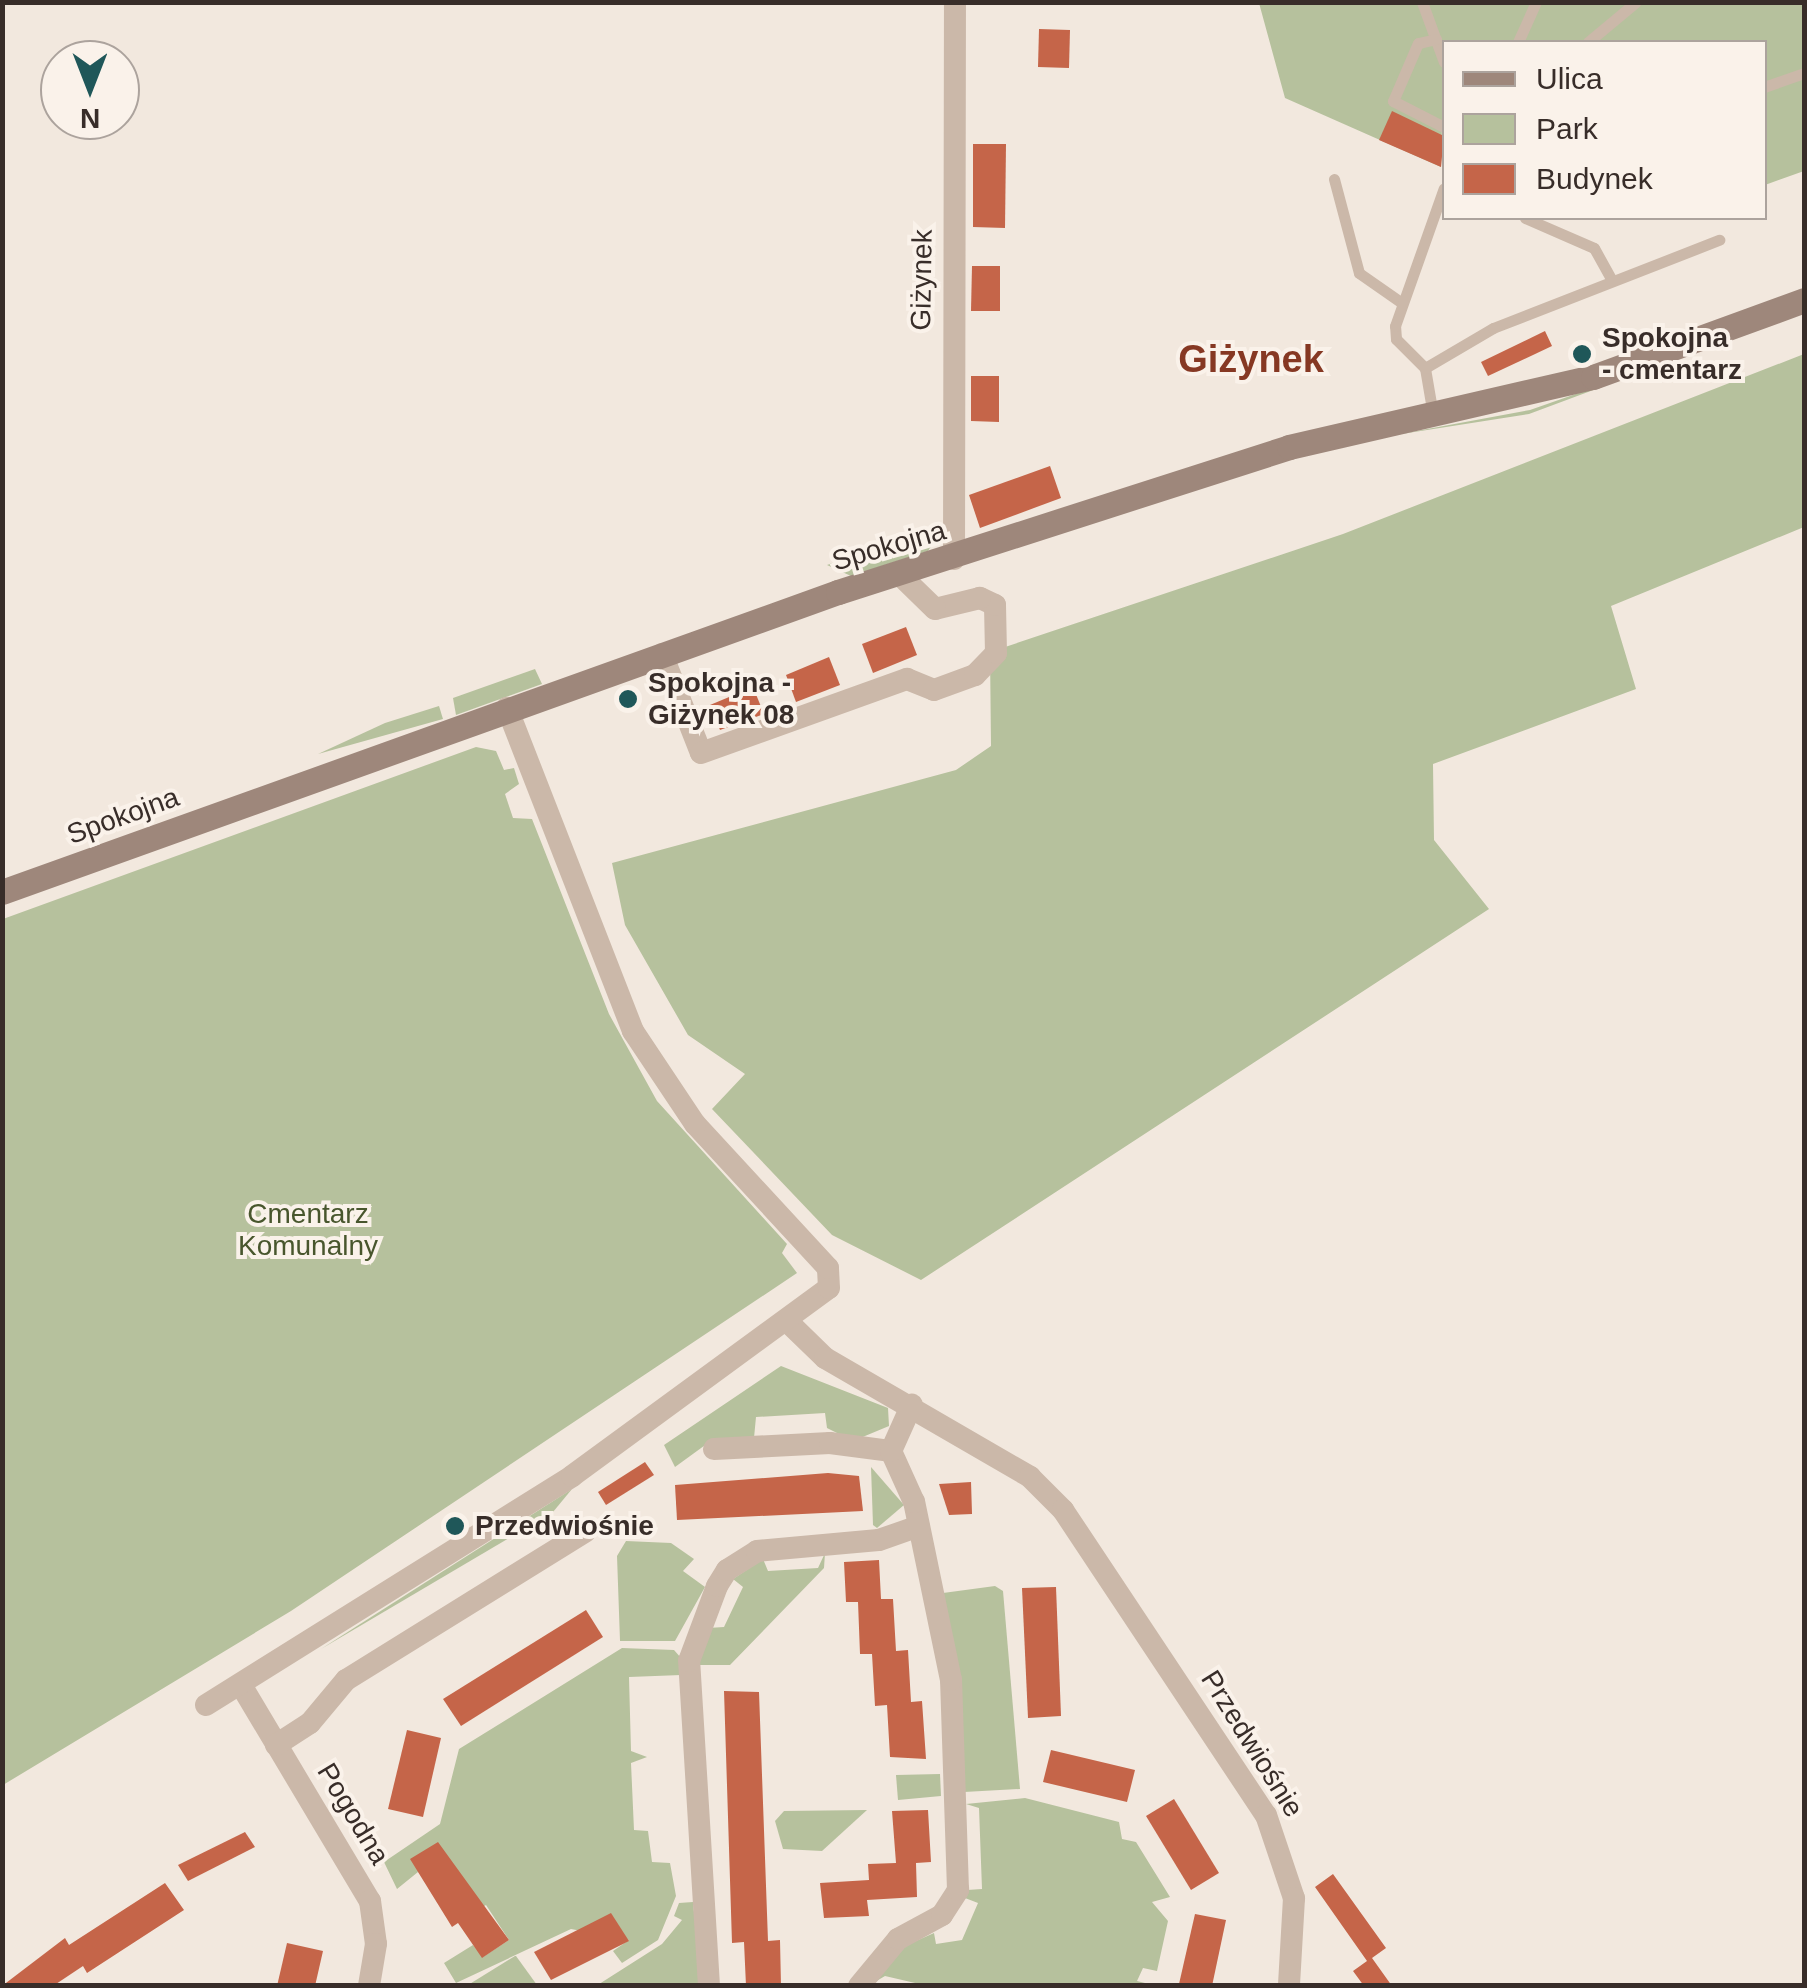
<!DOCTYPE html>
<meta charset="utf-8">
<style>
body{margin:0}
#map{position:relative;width:1807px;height:1988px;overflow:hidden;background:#f2e8de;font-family:Helvetica,sans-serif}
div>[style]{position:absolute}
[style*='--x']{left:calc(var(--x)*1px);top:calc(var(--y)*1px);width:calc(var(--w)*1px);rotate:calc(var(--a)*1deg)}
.green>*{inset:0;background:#b6c19d}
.building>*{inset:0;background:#c56549}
.lane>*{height:11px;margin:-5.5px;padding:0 5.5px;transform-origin:5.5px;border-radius:5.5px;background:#cbb8a9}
.street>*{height:22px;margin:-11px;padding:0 11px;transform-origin:11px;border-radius:11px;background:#cbb8a9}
.secondary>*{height:25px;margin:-12.5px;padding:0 12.5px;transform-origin:12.5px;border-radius:12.5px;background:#9e877b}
.dots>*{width:28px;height:28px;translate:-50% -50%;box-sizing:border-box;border:5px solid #faf2ea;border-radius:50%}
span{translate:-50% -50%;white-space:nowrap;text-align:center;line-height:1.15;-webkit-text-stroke:8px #faf2ea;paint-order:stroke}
.street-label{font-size:28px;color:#382d29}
.poi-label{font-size:28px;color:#382d29;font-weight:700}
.left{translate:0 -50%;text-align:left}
.park-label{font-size:28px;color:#48562d}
.district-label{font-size:38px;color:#863823;font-weight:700}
.frame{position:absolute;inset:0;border:5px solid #382d29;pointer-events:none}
.legend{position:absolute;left:1442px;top:40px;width:325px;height:180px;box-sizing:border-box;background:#faf2ea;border:2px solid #aca39d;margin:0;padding:12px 18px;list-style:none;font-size:30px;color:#382d29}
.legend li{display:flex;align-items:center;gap:20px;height:50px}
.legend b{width:50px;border:2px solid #aca39d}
.north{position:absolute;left:40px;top:40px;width:100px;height:100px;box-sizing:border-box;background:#faf2ea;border:2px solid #aca39d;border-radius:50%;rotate:180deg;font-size:28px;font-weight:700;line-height:40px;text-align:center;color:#382d29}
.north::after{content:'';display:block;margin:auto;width:35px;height:45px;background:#1f5759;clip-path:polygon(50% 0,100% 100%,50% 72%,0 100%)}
</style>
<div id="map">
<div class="green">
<i style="clip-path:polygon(1259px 3px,1804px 3px,1804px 171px,1765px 185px,1764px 42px,1444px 42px,1441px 167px,1285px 98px)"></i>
<i style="clip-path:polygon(1690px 354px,1529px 414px,1395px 435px,1530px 410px)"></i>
<i style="clip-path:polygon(1804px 354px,1804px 527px,1611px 606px,1636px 689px,1433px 764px,1434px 840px,1489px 909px,921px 1280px,832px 1235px,712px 1109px,745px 1074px,688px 1035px,625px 925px,612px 863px,956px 770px,991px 746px,990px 652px,1343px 534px)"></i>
<i style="clip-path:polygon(920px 532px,938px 536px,928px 551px,851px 576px,827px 565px)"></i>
<i style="clip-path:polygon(535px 669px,542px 684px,456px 715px,453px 698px)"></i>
<i style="clip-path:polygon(439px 706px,443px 719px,318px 754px,385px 723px)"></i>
<i style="clip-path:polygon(476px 747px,496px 751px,504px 770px,514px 768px,519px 784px,505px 794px,513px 818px,532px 819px,609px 1014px,657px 1101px,787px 1244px,782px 1253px,797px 1273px,291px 1611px,3px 1785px,3px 919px)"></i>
<i style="clip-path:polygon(781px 1366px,888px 1408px,889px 1426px,853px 1441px,827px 1428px,825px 1413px,756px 1417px,754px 1438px,708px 1443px,675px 1467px,664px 1445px)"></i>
<i style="clip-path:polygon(871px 1467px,904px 1505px,877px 1528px,873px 1525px)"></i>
<i style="clip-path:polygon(572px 1489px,553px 1512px,321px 1649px)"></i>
<i style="clip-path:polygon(626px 1541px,671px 1543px,694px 1559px,683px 1571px,705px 1587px,675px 1641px,620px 1641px,617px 1556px)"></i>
<i style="clip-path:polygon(825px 1553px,824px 1568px,730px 1665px,699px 1665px,708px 1628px,724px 1627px,743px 1587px,733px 1579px,763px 1559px,768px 1571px,818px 1568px)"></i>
<i style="clip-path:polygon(995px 1586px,1003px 1591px,1020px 1789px,964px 1792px,943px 1593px)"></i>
<i style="clip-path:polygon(622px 1648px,674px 1650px,681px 1658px,681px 1675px,629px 1677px,631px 1751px,647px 1757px,631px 1763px,634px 1830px,648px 1831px,652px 1862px,670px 1863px,676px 1896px,658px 1940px,622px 1963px,613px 1951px,629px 1940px,571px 1929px,456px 1983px,444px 1963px,473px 1945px,483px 1957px,509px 1940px,486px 1905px,479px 1909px,418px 1872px,397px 1889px,384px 1862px,440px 1824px,459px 1749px)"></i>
<i style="clip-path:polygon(940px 1774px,941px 1796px,898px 1800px,896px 1775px)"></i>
<i style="clip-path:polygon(1025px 1798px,1119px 1822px,1122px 1839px,1136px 1842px,1170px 1897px,1152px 1902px,1168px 1921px,1157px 1971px,1143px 1968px,1137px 1981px,1153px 1985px,928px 1986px,885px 1976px,868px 1986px,896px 1950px,934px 1933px,936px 1944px,962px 1940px,978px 1903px,965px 1898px,967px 1890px,982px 1889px,979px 1808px,966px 1804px)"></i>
<i style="clip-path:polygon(867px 1810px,822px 1851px,783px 1849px,775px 1821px,784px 1811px)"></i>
<i style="clip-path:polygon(693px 1902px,701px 1985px,596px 1986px,662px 1944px,682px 1920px,674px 1916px,679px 1903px)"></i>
<i style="clip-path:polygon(516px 1956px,537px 1985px,468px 1985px,515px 1956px)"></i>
</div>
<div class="building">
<i style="clip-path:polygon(1039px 29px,1070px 30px,1069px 68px,1038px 67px)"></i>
<i style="clip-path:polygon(1392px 111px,1444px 136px,1441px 167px,1379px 140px)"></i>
<i style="clip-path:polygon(973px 144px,1006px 144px,1005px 228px,973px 227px)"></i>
<i style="clip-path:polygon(972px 266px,1000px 266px,1000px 311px,971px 311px)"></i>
<i style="clip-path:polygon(1545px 331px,1552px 346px,1488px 376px,1481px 362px)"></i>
<i style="clip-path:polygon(971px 376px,999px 376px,999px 422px,971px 421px)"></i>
<i style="clip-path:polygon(1050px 466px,1061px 498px,980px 528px,969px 495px)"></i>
<i style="clip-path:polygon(906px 627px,917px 655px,873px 673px,862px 644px)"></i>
<i style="clip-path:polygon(829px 657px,840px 685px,796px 702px,786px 675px)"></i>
<i style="clip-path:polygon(753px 687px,764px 714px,720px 730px,710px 705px)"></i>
<i style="clip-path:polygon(645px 1462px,654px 1475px,606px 1505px,598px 1492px)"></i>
<i style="clip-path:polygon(828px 1473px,859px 1476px,863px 1511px,677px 1520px,675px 1485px)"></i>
<i style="clip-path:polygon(971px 1482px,972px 1514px,949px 1515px,939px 1484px)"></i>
<i style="clip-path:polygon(879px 1560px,881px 1599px,893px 1599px,896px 1651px,908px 1650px,911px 1702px,922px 1701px,926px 1759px,890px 1757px,887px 1705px,875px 1706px,872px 1654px,860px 1654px,858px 1602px,846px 1602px,844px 1562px)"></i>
<i style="clip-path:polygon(1056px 1587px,1061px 1716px,1028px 1718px,1022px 1588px)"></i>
<i style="clip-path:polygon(586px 1610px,603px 1637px,461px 1726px,443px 1699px)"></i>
<i style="clip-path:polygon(724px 1691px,759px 1692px,768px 1941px,780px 1940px,781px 1986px,746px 1986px,744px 1942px,732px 1943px)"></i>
<i style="clip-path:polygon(407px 1730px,441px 1738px,423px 1817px,388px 1809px)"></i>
<i style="clip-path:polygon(1051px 1750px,1135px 1770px,1127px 1802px,1043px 1782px)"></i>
<i style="clip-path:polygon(1174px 1799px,1219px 1873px,1191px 1890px,1146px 1816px)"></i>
<i style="clip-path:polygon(928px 1810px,931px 1862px,916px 1863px,917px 1897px,867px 1900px,869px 1916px,824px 1918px,820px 1883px,869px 1880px,868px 1864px,896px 1863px,892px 1811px)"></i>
<i style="clip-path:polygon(245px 1832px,255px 1847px,188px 1881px,178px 1865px)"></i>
<i style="clip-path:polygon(438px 1842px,509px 1940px,482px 1958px,458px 1923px,452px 1927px,410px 1859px)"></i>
<i style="clip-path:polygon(1333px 1874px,1386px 1948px,1372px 1958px,1392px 1986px,1364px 1986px,1353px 1971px,1367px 1961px,1315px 1887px)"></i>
<i style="clip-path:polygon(165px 1883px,184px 1910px,87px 1973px,83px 1966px,53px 1986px,2px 1986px,65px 1938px,69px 1945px)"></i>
<i style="clip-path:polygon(611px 1913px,629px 1941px,551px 1980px,534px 1952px)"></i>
<i style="clip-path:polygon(1195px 1914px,1226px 1920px,1212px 1986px,1179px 1984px)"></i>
<i style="clip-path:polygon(287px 1943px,323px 1951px,315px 1986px,277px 1986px)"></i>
</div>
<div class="lane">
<i style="--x:1422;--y:2;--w:64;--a:69.9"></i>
<i style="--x:1436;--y:39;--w:18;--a:167"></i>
<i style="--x:1418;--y:43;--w:63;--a:113.3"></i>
<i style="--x:1393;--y:101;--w:57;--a:27"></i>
<i style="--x:1518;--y:42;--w:44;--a:-65.8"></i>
<i style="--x:1588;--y:42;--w:62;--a:-39.8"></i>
<i style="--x:1764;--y:87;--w:42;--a:-19.3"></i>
<i style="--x:1334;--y:179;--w:97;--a:75.1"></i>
<i style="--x:1359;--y:273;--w:49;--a:35"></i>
<i style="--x:1525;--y:218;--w:75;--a:23.5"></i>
<i style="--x:1594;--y:248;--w:33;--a:61"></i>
<i style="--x:1425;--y:368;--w:79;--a:-30.5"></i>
<i style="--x:1493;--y:328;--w:243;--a:-21.3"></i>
<i style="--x:1433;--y:415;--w:48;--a:-99.7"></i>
<i style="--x:1425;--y:368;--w:41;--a:-135"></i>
<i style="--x:1396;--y:339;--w:13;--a:-94"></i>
<i style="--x:1395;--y:326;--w:146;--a:-70.5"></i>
</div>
<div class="street">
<i style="--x:954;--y:559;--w:557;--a:-89.9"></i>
<i style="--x:662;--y:654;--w:106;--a:68.5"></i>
<i style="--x:701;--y:753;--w:219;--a:-19.8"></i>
<i style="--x:907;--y:679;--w:29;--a:22"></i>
<i style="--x:934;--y:690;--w:44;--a:-20.1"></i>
<i style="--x:975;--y:675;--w:30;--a:-46"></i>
<i style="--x:996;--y:653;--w:48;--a:-91.2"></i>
<i style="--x:995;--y:605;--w:17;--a:-155"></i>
<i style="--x:980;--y:598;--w:46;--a:166.3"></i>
<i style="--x:935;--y:609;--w:50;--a:-135.8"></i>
<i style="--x:790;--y:1324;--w:49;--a:44.2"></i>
<i style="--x:825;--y:1358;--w:237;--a:30.1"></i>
<i style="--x:1030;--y:1477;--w:47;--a:45"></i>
<i style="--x:1063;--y:1510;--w:366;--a:56.4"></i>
<i style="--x:1266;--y:1815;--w:88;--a:71.4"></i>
<i style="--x:1294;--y:1898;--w:88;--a:93.3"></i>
<i style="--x:714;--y:1449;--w:116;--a:-3"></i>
<i style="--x:830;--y:1443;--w:62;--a:7.5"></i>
<i style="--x:241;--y:1685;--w:252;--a:59.2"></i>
<i style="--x:370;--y:1901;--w:43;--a:82.1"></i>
<i style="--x:376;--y:1944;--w:43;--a:99.5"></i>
<i style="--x:206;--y:1705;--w:432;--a:-32"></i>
<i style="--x:572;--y:1476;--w:318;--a:-36.2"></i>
<i style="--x:829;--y:1288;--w:20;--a:-93"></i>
<i style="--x:828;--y:1268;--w:196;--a:-132.7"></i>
<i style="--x:695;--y:1124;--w:112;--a:-123.7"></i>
<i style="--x:633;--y:1031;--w:347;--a:-111.3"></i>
<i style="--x:276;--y:1745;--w:40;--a:-32.9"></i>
<i style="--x:310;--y:1723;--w:56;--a:-50.1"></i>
<i style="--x:346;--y:1680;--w:281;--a:-31.8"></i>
<i style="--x:709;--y:1986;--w:326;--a:-93.5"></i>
<i style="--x:689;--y:1661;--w:80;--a:-69.5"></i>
<i style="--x:717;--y:1586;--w:19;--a:-58"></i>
<i style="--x:727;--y:1570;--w:36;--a:-32"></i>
<i style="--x:757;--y:1551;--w:122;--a:-5.2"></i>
<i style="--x:879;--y:1540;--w:42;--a:-19.3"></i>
<i style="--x:859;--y:1986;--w:61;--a:-50.3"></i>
<i style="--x:898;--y:1939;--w:50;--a:-28.6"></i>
<i style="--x:942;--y:1915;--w:30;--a:-57"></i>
<i style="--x:958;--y:1890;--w:210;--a:-91.9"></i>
<i style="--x:951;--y:1680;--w:182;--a:-101.7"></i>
<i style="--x:914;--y:1502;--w:56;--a:-114.3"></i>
<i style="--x:891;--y:1451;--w:51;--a:-65.9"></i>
</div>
<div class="secondary">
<i style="--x:2;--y:892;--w:888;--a:-19.74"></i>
<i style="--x:838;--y:592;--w:474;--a:-17.8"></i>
<i style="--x:1289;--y:447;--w:312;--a:-13"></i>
<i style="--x:1593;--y:377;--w:225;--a:-20"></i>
</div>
<div class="dots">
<i style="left:1582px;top:354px;background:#1f5759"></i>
<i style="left:628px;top:699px;background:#1f5759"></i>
<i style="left:455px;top:1526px;background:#1f5759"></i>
</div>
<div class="street-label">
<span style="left:922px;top:280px;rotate:-89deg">Giżynek</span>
<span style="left:889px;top:546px;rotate:-16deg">Spokojna</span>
<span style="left:123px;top:816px;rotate:-20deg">Spokojna</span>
<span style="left:1252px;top:1744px;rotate:58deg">Przedwiośnie</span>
<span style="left:353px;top:1814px;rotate:59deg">Pogodna</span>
</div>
<div class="poi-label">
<span class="left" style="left:1602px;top:354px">Spokojna<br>- cmentarz</span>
<span class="left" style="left:648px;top:699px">Spokojna -<br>Giżynek 08</span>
<span class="left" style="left:475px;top:1526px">Przedwiośnie</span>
</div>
<div class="park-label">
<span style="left:308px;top:1230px">Cmentarz<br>Komunalny</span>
</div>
<div class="district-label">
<span style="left:1251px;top:360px">Giżynek</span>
</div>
<div class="frame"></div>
<ul class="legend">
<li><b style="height:12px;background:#9e877b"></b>Ulica</li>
<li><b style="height:28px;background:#b6c19d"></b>Park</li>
<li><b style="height:28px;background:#c56549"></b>Budynek</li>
</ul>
<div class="north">N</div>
</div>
